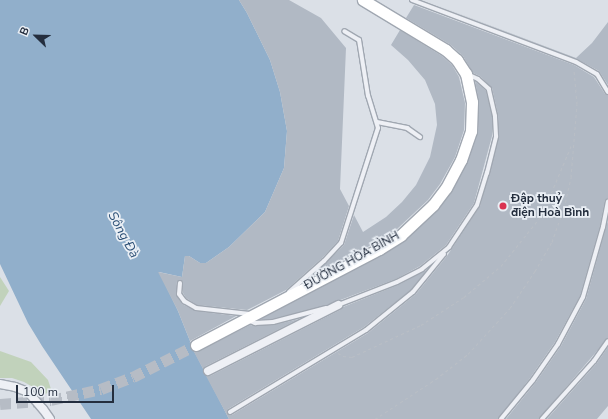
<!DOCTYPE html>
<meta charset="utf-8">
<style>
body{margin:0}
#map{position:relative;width:608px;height:419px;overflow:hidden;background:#dbe0e7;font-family:"Nunito Sans",sans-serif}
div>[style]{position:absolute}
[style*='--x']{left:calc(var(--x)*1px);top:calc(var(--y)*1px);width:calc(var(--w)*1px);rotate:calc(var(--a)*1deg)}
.green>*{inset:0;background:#c1d2bb}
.water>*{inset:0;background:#91afcb}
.building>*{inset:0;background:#b1b9c4}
.secondary-tunnel>*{height:11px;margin-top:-5.5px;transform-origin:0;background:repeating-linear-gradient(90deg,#b6bcc5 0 11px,transparent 0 16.5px)}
.path>*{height:1px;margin-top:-0.5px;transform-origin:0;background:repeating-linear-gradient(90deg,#b9bec5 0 3px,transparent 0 6px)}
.roads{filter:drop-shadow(1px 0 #a0a7b1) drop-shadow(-1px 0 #a0a7b1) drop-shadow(0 1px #a0a7b1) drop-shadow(0 -1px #a0a7b1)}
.lane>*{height:4px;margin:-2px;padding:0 2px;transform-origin:2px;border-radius:2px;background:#eef0f5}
.street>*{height:8px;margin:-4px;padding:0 4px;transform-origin:4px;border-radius:4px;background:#eef0f5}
.secondary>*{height:11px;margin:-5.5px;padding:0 5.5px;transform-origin:5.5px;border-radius:5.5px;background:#fff}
.dots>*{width:11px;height:11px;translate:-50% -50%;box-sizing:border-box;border:2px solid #eaeff5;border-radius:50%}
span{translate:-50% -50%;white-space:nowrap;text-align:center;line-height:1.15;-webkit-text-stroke:3.5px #eaeff5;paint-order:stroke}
.poi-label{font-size:12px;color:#242e3e;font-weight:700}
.left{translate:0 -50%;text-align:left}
.street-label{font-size:12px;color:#242e3e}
.water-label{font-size:13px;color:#2a4e75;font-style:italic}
.north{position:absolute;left:16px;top:16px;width:40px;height:40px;-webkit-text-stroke:3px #eaeff5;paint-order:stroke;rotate:293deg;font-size:11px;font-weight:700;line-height:16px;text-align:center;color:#242e3e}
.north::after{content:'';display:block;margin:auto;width:14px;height:18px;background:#242e3e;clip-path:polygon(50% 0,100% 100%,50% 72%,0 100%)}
.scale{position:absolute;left:16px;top:385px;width:98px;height:18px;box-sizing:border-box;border:2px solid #242e3e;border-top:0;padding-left:5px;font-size:12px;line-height:14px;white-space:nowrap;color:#242e3e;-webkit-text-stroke:3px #eaeff5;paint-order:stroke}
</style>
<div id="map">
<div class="green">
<i style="clip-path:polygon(0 277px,9px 291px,0 306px)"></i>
<i style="clip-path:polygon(0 351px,31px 362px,48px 380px,52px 392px,40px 395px,33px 387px,24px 382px,12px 378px,0 378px)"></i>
</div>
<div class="water">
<i style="clip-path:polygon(0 0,239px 0,247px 13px,270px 60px,280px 92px,287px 131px,284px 168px,265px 212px,229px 247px,206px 263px,200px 263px,189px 256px,185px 256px,182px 277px,159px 272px,178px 311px,194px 351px,229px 419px,91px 419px,42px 346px,28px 323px,0 264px)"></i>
</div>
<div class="building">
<i style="clip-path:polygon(239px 0,289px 0,321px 18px,346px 48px,340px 189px,349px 206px,338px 241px,322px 258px,286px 290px,247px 310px,197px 305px,186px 298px,183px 293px,183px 281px,177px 281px,176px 294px,182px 304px,196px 311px,236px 316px,190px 341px,178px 311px,158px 272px,182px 277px,185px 256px,189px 256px,200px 263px,206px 263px,229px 247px,265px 212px,284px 168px,287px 131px,280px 92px,270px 60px,247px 13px)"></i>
<i style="clip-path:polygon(433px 4px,576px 58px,592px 43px,608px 22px,608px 85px,599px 71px,577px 59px)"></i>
<i style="clip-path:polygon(414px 5px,574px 65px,594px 77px,605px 94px,608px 95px,608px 198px,605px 200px,600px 226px,580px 296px,555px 342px,530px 378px,498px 419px,229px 419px,206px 376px,210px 376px,340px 310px,343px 307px,398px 285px,427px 270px,411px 290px,364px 327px,228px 409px,227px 413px,232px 415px,368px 333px,416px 294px,447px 256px,480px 206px,499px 137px,498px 115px,492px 88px,480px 76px,473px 73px,463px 56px,451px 45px,406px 18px)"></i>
<i style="clip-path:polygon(400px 30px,442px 56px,452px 65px,459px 77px,465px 103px,464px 130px,455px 157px,440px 184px,428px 200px,397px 229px,375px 243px,312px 276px,344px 245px,354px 215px,363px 232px,386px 217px,402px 202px,416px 185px,430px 157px,437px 125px,435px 104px,425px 80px,408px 60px,391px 45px)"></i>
<i style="clip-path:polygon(475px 81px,486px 91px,492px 116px,492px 136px,474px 203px,446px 245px,420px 266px,396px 279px,327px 305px,272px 319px,260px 319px,383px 255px,406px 240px,438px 209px,452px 191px,467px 163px,478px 133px,479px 102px)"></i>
<i style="clip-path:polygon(608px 220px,608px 338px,539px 419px,506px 419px,536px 382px,561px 346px,586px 299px)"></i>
<i style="clip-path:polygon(299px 319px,206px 366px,203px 369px,194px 352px,199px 351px,250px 325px,255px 326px,273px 325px)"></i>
<i style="clip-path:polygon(608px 347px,608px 406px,597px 419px,547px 419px,597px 363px)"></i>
</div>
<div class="secondary-tunnel">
<i style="--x:0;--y:404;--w:51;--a:-4.5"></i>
<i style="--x:51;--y:400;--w:51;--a:-12.4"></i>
<i style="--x:101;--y:389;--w:34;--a:-21"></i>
<i style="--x:133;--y:377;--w:71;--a:-26.9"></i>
</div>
<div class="path">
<i style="--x:338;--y:353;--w:6;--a:31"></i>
<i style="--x:343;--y:356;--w:9;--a:6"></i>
<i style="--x:352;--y:357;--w:76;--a:-24.9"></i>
<i style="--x:421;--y:325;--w:51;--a:-33.1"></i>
<i style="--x:464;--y:297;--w:48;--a:-40"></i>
<i style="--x:501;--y:266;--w:65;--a:-51.2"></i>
<i style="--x:542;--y:215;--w:77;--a:-67.1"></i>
<i style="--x:375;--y:419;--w:73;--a:-33.3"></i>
<i style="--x:436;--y:379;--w:41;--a:-38"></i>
<i style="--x:468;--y:354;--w:62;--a:-47.6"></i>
<i style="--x:510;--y:308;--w:45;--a:-56"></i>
<i style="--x:535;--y:271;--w:34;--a:-60"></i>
<i style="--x:552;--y:242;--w:36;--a:-71"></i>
<i style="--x:564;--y:208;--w:32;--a:-77"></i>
<i style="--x:571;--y:177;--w:73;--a:-85.3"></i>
<i style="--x:577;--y:104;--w:36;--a:-95"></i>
</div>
<div class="roads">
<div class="lane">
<i style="--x:412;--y:0;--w:175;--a:20.7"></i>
<i style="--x:576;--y:62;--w:24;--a:30"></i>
<i style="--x:597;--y:74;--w:21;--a:59"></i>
<i style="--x:377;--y:122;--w:31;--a:11"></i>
<i style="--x:407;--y:128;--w:16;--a:35"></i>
<i style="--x:180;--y:283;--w:11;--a:95"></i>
<i style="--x:179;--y:294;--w:9;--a:54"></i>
<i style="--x:184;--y:301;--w:14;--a:30"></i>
<i style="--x:196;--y:308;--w:54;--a:6.3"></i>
<i style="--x:289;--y:292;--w:47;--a:-41.5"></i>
<i style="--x:324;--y:261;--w:25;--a:-47"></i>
<i style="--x:341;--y:243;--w:121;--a:-72.2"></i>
<i style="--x:378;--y:128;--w:34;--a:-107"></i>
<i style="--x:368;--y:96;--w:57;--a:-99.1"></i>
<i style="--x:359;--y:40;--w:17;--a:-149"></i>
<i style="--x:338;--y:305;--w:63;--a:-21.3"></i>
<i style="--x:397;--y:282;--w:28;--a:-27"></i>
<i style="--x:422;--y:269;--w:35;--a:-39"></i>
<i style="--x:449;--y:247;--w:50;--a:-56.3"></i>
<i style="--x:477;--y:205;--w:34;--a:-73"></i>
<i style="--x:487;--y:173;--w:38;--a:-76"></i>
<i style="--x:496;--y:136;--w:20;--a:-93"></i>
<i style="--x:495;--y:116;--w:28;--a:-103"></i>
<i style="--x:489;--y:89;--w:15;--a:-138"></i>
<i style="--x:478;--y:79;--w:10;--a:-156"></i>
<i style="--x:247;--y:320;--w:9;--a:21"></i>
<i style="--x:255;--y:323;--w:18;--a:-3"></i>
<i style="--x:273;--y:322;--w:55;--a:-14.8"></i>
<i style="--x:230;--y:412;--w:159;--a:-31.1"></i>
<i style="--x:366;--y:330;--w:60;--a:-39"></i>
<i style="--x:413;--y:292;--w:49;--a:-50.8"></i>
<i style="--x:501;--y:419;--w:50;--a:-50.6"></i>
<i style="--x:533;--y:380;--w:44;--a:-55.2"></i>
<i style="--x:558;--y:344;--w:53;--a:-62"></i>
<i style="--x:583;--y:297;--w:73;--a:-74.1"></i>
<i style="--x:603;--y:227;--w:26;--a:-79"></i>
<i style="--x:542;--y:419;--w:78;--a:-48.1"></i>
<i style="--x:594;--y:361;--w:24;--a:-55"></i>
</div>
<div class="street">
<i style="--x:208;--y:371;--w:146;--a:-26.9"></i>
<i style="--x:0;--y:384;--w:15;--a:11"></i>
<i style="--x:15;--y:387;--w:14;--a:21"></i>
<i style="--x:28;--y:392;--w:23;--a:49"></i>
<i style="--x:43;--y:409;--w:12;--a:55"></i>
</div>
<div class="secondary">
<i style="--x:196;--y:345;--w:207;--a:-27.7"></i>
<i style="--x:379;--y:249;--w:26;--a:-32"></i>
<i style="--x:401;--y:235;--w:44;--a:-43.2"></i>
<i style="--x:433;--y:205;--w:21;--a:-53"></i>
<i style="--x:446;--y:188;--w:32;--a:-62"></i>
<i style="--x:461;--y:160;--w:31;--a:-71"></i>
<i style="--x:471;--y:131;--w:29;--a:-88"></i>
<i style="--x:472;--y:102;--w:29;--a:-102"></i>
<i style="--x:466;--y:74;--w:17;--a:-123"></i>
<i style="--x:457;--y:60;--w:15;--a:-138"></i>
<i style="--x:446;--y:50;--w:97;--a:-148.9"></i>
</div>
</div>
<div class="dots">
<i style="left:503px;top:206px;background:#da3251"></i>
</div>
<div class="poi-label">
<span class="left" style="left:511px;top:206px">Đập thuỷ<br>điện Hoà Bình</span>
</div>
<div class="street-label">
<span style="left:352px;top:261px;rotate:-29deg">ĐƯỜNG HÒA BÌNH</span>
</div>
<div class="water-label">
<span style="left:123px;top:235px;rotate:62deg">Sông Đà</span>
</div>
<div class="north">B</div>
<div class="scale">100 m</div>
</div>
